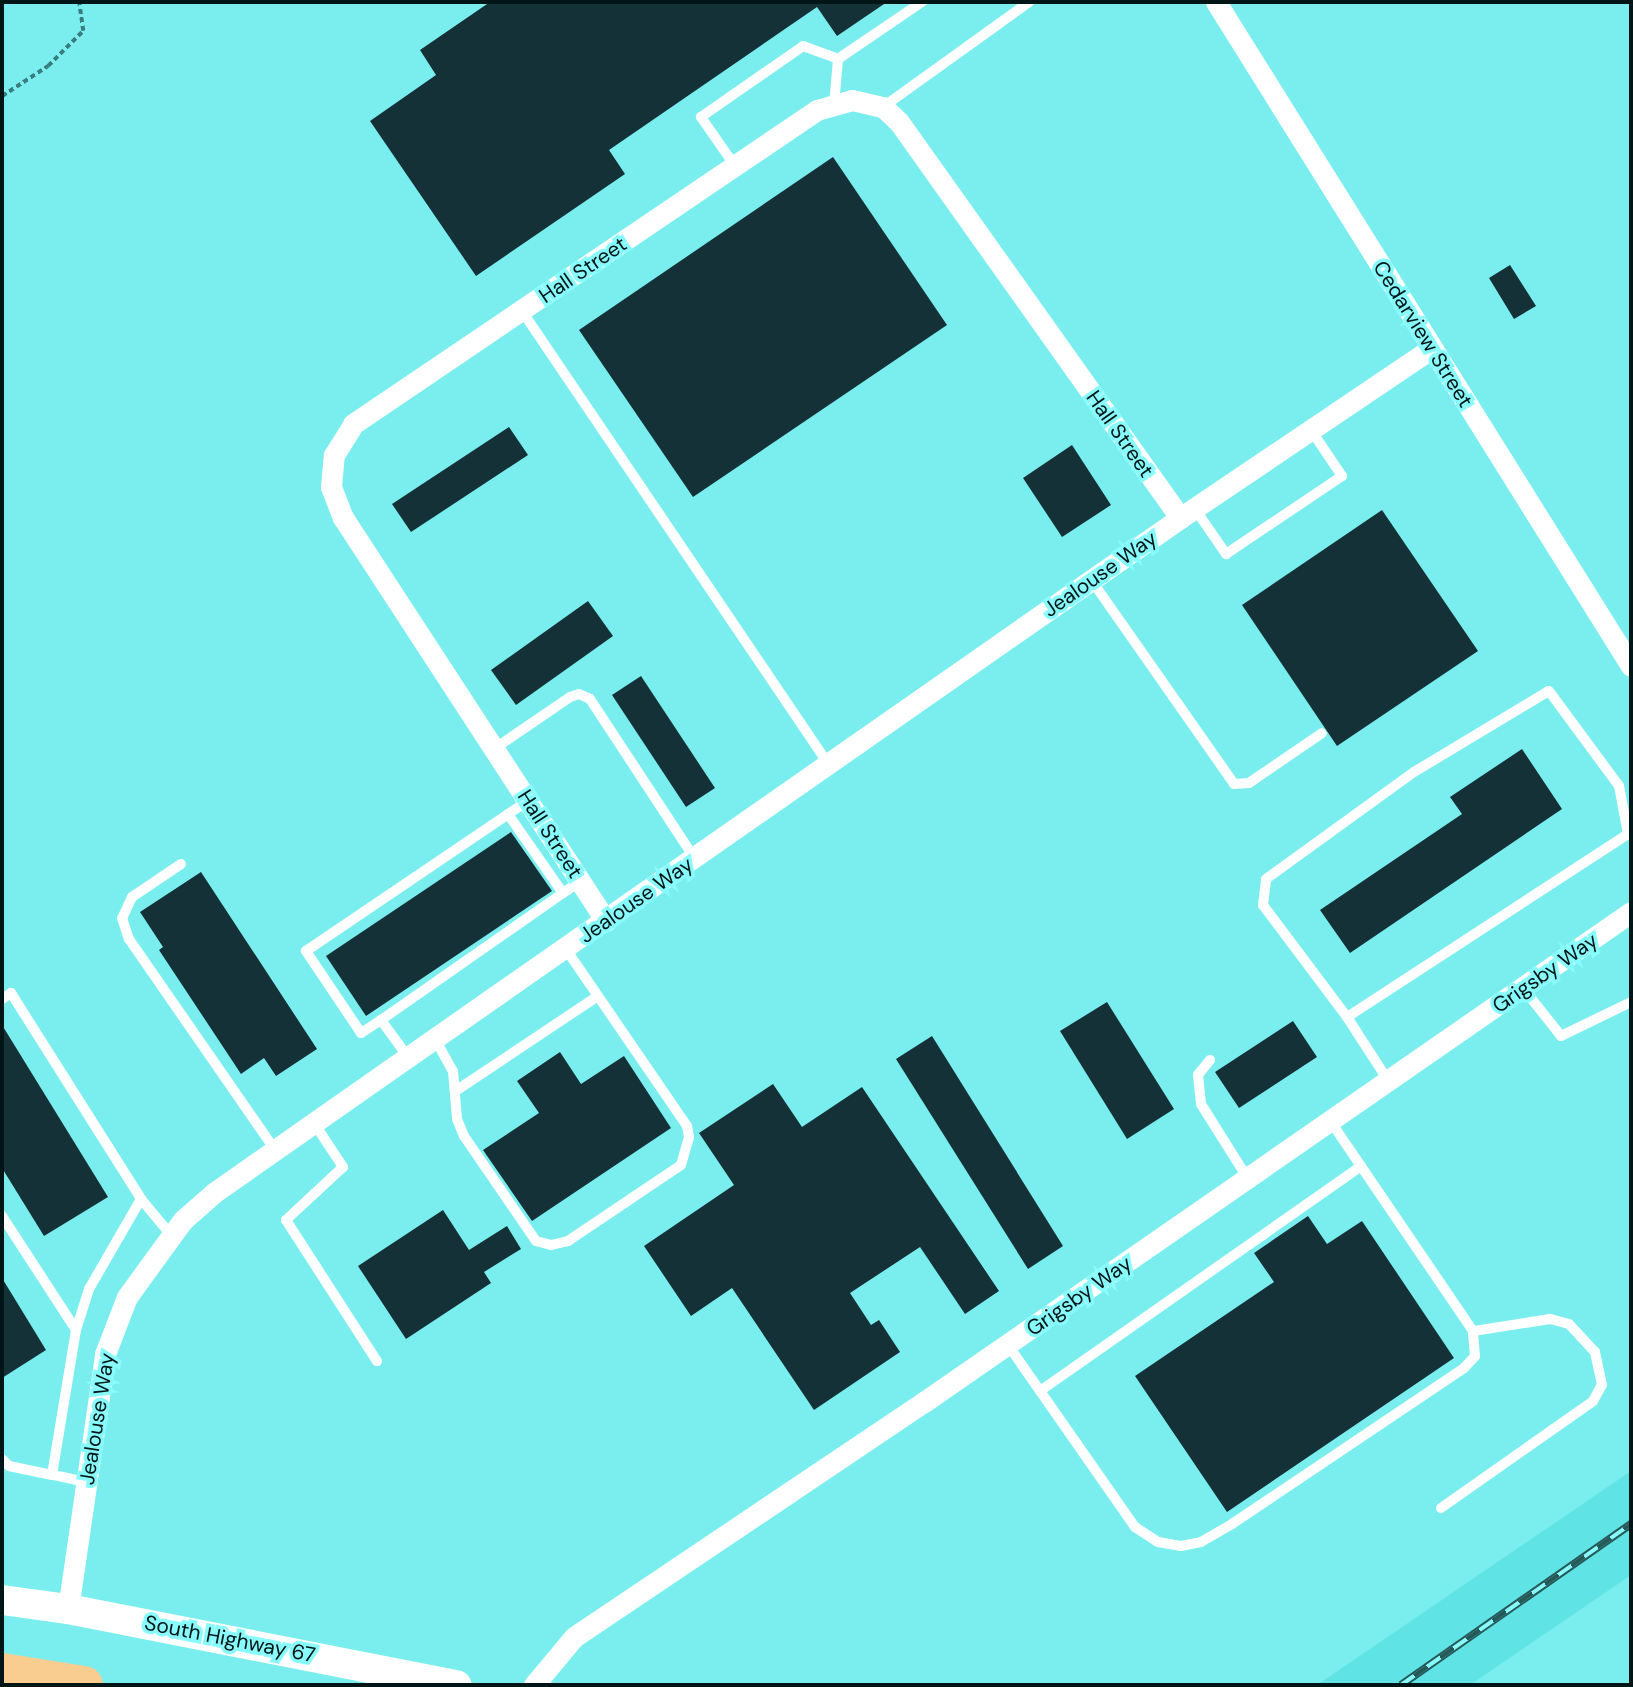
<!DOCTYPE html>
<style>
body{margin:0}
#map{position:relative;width:1633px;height:1687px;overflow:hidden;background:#7aeeee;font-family:"DM Sans",sans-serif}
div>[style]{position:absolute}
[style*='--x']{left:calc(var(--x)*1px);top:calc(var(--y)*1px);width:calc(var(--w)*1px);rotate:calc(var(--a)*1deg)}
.built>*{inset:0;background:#60e3e4}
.building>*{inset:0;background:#143138}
.path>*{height:3.5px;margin-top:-1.75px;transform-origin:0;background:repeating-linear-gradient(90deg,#3a7d7d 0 5px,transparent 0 8.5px)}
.service>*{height:10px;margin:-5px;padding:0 5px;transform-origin:5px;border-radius:5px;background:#fff}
.minor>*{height:21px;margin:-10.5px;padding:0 10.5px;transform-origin:10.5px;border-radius:10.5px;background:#fff}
.secondary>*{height:30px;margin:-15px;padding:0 15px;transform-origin:15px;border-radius:15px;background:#fff}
.motorway>*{height:38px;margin:-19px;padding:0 19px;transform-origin:19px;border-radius:19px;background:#f8cd8f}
.rail>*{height:8px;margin-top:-4px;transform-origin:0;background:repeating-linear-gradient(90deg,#88fcfc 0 16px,#265858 0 32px);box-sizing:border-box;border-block:2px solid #265858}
span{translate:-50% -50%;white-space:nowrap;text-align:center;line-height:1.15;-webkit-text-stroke:7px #88fcfc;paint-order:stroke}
.street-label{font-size:21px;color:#001515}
.frame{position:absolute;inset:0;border:4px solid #001515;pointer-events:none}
</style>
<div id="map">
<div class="built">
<i style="clip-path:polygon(1631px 1471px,1631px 1575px,1470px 1685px,1317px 1685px)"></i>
</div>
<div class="building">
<i style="clip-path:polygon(490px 2px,887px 2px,837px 36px,817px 7px,609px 150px,625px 174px,476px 276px,370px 121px,436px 75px,420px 50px)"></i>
<i style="clip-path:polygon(833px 157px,947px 325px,693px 497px,579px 330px)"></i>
<i style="clip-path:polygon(1510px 265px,1536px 306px,1514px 319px,1489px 278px)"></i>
<i style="clip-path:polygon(509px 427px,528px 455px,411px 532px,392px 504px)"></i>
<i style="clip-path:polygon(1072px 445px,1111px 505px,1062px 537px,1023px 478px)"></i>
<i style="clip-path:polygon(1382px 510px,1478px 651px,1337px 746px,1242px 605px)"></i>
<i style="clip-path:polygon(588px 601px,613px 636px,516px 705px,491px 670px)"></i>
<i style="clip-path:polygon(641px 676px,715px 788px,686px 807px,612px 695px)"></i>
<i style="clip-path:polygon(1522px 749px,1562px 809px,1350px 953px,1320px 910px,1462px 814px,1450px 797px)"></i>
<i style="clip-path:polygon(511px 832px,552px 891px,366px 1016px,326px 956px)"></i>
<i style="clip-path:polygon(201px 872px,317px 1049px,276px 1076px,264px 1058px,241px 1074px,159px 950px,163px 947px,140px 912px)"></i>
<i style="clip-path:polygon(1107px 1002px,1174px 1109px,1127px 1139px,1060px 1031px)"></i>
<i style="clip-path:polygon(1293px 1021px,1317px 1057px,1239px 1108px,1215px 1072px)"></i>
<i style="clip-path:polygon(2px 1025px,108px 1197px,44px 1236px,2px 1168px)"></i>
<i style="clip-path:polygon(932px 1036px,1063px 1246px,1028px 1269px,896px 1059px)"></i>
<i style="clip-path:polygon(560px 1052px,581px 1084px,624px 1056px,671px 1128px,532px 1221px,483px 1150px,539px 1113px,517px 1081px)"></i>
<i style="clip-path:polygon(773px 1084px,802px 1127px,862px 1087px,999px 1291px,965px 1314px,920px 1247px,850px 1293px,871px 1325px,879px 1320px,900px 1352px,814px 1410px,732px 1288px,691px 1316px,644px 1246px,734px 1185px,699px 1133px)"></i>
<i style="clip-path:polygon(443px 1210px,469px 1250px,507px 1226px,521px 1249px,484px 1272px,491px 1283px,406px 1339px,358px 1266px)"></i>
<i style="clip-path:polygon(1308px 1216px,1327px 1244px,1362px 1221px,1454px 1358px,1227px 1512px,1135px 1376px,1274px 1282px,1254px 1253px)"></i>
<i style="clip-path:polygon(2px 1278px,46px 1350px,2px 1378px)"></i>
</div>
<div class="path">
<i style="--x:2;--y:96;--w:55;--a:-33.1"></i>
<i style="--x:48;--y:66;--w:49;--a:-45"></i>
<i style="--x:83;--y:31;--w:29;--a:-98"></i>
</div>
<div class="service">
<i style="--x:834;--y:105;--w:46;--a:-85"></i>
<i style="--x:838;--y:59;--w:102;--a:-34.2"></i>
<i style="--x:883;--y:107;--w:180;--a:-35.7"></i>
<i style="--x:735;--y:166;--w:60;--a:-124.8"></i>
<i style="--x:701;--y:117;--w:124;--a:-34.8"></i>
<i style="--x:803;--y:46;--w:37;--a:20"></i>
<i style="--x:522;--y:311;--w:548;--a:55.93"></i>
<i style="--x:1195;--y:509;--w:55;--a:55.4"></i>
<i style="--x:1226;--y:554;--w:140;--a:-33.9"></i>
<i style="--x:1342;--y:476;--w:55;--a:-124"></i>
<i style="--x:1092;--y:581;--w:248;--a:55"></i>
<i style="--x:1234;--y:784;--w:15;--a:-4"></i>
<i style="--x:1249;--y:783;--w:88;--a:-34.4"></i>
<i style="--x:494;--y:749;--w:92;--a:-34.4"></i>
<i style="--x:570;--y:697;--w:9;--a:-18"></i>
<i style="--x:579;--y:694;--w:12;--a:24"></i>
<i style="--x:590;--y:699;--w:191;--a:56.7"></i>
<i style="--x:528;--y:801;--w:24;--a:147"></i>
<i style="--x:508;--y:814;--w:96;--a:55.2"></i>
<i style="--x:563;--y:893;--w:22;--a:-34"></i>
<i style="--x:181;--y:864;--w:59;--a:146"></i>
<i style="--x:132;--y:897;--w:23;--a:115"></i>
<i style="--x:122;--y:918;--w:22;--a:72"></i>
<i style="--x:129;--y:939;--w:257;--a:55.3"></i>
<i style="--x:1523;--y:988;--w:61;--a:51.6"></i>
<i style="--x:1561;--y:1036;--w:78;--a:-25.9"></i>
<i style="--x:2;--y:999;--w:11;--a:-34"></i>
<i style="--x:11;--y:993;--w:244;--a:57.7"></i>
<i style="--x:1347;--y:1017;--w:140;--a:-126.9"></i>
<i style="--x:1263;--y:905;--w:26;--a:-83"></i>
<i style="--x:1266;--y:879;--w:183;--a:-35.9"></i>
<i style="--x:1414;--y:772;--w:157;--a:-31"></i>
<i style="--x:1549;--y:691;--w:118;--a:53.6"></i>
<i style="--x:1619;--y:786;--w:49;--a:79.4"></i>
<i style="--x:1628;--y:834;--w:335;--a:146.9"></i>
<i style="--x:1347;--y:1017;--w:77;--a:57.1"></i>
<i style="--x:381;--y:1020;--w:222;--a:-34.9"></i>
<i style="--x:435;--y:1039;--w:37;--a:61"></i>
<i style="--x:453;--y:1071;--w:48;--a:85.2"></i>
<i style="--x:457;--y:1119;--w:18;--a:68"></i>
<i style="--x:464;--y:1136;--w:127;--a:55.6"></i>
<i style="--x:536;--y:1241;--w:16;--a:15"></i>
<i style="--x:551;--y:1245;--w:17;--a:-13"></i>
<i style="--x:568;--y:1241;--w:136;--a:-33.9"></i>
<i style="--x:681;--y:1165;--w:29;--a:-74"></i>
<i style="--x:689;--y:1137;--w:11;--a:-100"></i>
<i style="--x:687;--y:1126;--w:214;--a:-124.4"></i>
<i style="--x:408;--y:1057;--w:46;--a:-126.1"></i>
<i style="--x:381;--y:1020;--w:24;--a:147"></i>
<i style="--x:361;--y:1033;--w:99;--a:-123.9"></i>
<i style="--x:306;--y:951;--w:244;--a:-34.1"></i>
<i style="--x:1210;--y:1060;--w:19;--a:129"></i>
<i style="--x:1198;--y:1075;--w:29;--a:84"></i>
<i style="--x:1201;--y:1104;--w:89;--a:57.9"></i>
<i style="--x:457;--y:1090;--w:169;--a:-33.7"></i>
<i style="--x:314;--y:1123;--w:53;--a:56.6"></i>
<i style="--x:343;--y:1167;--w:78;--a:137.1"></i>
<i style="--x:286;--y:1220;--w:168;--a:57.2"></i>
<i style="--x:2;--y:1216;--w:136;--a:57"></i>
<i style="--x:1008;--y:1345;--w:222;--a:55.1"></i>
<i style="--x:1135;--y:1527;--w:27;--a:33"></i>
<i style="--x:1158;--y:1542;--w:23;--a:10"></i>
<i style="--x:1181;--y:1546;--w:20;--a:-11"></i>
<i style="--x:1201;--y:1542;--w:36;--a:-30"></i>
<i style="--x:1232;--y:1524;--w:280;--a:-33.9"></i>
<i style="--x:1464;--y:1368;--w:16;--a:-47"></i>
<i style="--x:1475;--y:1356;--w:25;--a:-95"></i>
<i style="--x:1473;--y:1331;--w:253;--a:-124.2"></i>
<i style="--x:1040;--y:1391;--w:392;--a:-35"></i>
<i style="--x:2;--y:1459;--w:10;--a:45"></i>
<i style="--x:9;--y:1466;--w:44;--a:11.8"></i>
<i style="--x:86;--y:1482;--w:35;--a:-168"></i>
<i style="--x:52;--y:1475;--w:147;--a:-80.6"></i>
<i style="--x:76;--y:1330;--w:43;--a:-72.4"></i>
<i style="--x:89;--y:1289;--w:104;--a:-60"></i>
<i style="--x:141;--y:1199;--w:47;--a:50.2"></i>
<i style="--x:1441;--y:1508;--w:186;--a:-35.1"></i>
<i style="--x:1593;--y:1401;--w:18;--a:-61"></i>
<i style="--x:1602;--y:1385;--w:34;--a:-102"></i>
<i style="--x:1595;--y:1352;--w:38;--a:-133"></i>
<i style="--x:1569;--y:1324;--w:20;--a:-165"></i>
<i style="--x:1550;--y:1319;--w:78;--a:171.1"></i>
</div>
<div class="minor">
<i style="--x:1216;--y:2;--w:783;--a:57.99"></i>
<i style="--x:606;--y:921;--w:481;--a:-123.1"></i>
<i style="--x:343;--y:518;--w:33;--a:-111"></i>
<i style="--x:331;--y:487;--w:32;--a:-85"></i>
<i style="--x:334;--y:455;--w:36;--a:-58"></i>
<i style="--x:353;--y:424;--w:560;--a:-34.09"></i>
<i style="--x:817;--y:110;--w:36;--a:-16"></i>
<i style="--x:852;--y:100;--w:32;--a:13"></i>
<i style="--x:883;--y:107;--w:22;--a:43"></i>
<i style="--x:899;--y:122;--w:486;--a:54.6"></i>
<i style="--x:68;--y:1609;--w:258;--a:-81.7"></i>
<i style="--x:105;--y:1354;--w:61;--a:-68.9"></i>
<i style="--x:127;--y:1297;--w:95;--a:-54"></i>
<i style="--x:183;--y:1220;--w:43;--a:-41.2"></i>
<i style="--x:215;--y:1192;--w:236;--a:-35"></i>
<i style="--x:408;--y:1057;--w:942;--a:-34.92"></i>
<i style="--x:1180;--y:518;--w:304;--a:-34"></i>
<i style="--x:534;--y:1685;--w:62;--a:-50.2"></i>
<i style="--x:574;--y:1637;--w:422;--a:-33.9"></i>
<i style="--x:924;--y:1402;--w:860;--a:-34.72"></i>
</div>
<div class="secondary">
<i style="--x:2;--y:1600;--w:67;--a:7.8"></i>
<i style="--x:68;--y:1609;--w:396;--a:11.1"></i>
</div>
<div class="motorway">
<i style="--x:2;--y:1672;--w:83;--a:9"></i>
</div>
<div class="rail">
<i style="--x:1401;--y:1685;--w:281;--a:-35"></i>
</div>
<div class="street-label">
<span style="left:583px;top:270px;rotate:-34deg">Hall Street</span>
<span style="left:1423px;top:334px;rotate:58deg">Cedarview Street</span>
<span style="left:1120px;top:434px;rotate:55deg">Hall Street</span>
<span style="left:1100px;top:574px;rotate:-35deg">Jealouse Way</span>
<span style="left:550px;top:834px;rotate:57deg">Hall Street</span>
<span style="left:636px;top:900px;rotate:-35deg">Jealouse Way</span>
<span style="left:1545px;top:973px;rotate:-35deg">Grigsby Way</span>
<span style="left:1079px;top:1296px;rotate:-35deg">Grigsby Way</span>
<span style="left:97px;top:1419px;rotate:-81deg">Jealouse Way</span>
<span style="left:230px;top:1639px;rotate:11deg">South Highway 67</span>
</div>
<div class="frame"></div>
</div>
